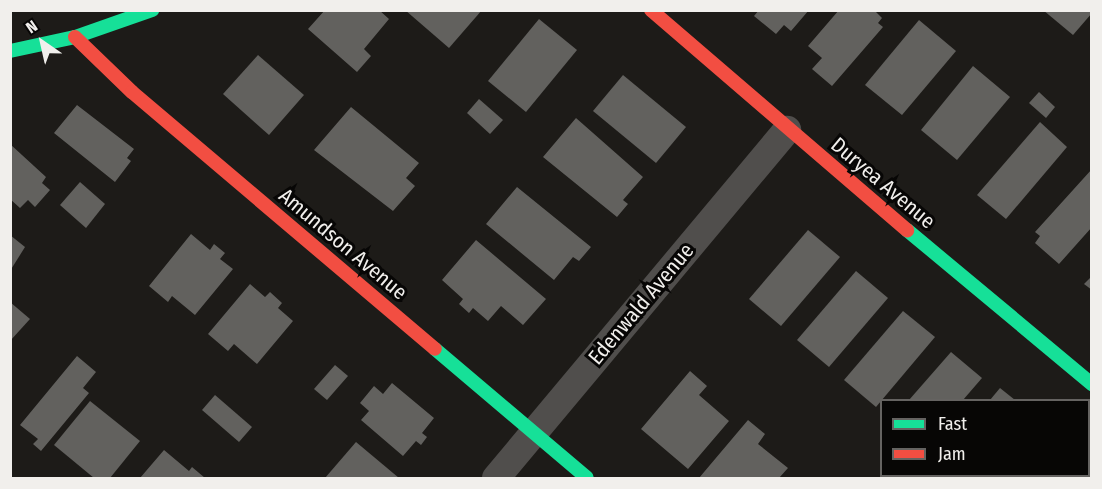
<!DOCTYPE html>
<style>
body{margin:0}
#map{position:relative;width:1102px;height:489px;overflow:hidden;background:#1d1b18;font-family:"Fira Sans Condensed",sans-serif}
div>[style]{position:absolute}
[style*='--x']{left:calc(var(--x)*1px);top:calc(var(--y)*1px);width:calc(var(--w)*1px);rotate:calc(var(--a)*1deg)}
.building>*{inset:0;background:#62615e}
.street>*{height:28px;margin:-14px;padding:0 14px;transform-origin:14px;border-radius:14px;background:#504e4c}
.fast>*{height:14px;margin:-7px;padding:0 7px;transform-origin:7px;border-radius:7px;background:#16e098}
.jam>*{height:14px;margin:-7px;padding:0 7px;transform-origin:7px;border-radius:7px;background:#f24e42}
span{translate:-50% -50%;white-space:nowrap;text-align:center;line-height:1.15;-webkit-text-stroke:6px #070605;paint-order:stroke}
.street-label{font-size:21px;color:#f1efec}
.frame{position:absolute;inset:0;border:12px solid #f1efec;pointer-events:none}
.legend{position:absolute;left:880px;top:399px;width:210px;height:78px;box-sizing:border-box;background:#070605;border:2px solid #656361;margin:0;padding:8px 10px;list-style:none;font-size:18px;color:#f1efec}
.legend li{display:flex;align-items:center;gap:12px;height:30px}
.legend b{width:30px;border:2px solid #656361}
.north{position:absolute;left:12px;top:12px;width:60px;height:60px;-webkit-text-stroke:4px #070605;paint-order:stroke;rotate:326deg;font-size:16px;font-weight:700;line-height:24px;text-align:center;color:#f1efec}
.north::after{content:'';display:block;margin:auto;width:21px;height:27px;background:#f1efec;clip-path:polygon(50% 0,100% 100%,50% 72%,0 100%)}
</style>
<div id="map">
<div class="building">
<i style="clip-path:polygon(325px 10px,379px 10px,389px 19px,364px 49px,371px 56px,357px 72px,308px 29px)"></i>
<i style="clip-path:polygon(405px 10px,482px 10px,449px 48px)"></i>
<i style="clip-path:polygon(759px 10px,809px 10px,791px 31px,784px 25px,776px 34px,754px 16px)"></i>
<i style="clip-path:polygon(839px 10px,874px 10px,882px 18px,878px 23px,883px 27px,832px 86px,812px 69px,822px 58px,808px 46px)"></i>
<i style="clip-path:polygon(1043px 10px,1092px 10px,1092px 13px,1073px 35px)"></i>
<i style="clip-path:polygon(539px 19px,577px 50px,526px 112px,488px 81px)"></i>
<i style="clip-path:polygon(919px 20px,956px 51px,902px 115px,865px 85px)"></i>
<i style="clip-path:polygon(258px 55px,304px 95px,269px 135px,223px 94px)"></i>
<i style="clip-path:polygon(973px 66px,1010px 97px,957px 160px,921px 130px)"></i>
<i style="clip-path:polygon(623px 75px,686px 127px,656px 163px,593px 111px)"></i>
<i style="clip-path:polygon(1039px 92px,1055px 107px,1046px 118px,1029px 103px)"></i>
<i style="clip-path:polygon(479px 99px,503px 120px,490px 134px,467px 113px)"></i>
<i style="clip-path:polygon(77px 105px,134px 149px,127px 158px,131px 161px,115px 182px,54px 133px)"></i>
<i style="clip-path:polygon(351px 107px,419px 163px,406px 178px,415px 186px,393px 211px,314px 150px)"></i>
<i style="clip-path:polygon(576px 118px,643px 177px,623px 200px,628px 204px,617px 217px,543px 157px)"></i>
<i style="clip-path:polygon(1040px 122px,1067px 147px,1006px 219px,977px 195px)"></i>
<i style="clip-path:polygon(10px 144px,46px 177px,42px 183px,50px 190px,35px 207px,28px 200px,20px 208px,10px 199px)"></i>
<i style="clip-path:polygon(1092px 169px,1092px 227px,1059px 264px,1035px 243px,1040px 236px,1035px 232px)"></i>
<i style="clip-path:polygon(80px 182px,105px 204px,86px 228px,60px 205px)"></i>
<i style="clip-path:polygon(517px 187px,591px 247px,579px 261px,573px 257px,554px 280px,486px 224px)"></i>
<i style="clip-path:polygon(808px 230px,840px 257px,781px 326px,749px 299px)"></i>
<i style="clip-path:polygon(191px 234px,210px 250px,214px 244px,225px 253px,220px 259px,233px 269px,195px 315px,172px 296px,168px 302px,149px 286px)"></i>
<i style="clip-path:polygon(10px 235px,25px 247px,10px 271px)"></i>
<i style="clip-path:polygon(476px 240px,546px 299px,523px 325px,501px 306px,488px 321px,473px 308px,469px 313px,459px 304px,463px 299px,442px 280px)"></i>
<i style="clip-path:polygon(856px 271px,888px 298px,829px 367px,797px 340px)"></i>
<i style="clip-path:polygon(1092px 276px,1092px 290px,1084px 284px)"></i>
<i style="clip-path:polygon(250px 284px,265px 297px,270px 292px,282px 303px,278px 308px,293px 321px,257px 364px,234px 344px,228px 351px,208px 334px)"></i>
<i style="clip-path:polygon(10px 302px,30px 319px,10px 341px)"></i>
<i style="clip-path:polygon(903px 311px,935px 337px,876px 407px,844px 380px)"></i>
<i style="clip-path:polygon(951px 352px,982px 378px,963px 400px,909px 400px)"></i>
<i style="clip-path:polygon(77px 356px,96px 372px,83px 388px,89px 393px,41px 451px,33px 444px,38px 439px,20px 425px)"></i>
<i style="clip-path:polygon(335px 365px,348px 376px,327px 400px,314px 389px)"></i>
<i style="clip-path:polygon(690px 371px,707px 386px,699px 395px,729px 421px,688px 469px,641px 429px)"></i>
<i style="clip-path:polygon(392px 383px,434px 418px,422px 433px,427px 437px,421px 445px,416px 441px,403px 456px,361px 420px,369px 411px,360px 403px,374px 386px,383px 394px)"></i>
<i style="clip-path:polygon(1000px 388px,1015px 400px,990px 400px)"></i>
<i style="clip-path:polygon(215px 395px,252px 427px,239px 442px,202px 410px)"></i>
<i style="clip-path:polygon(90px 401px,140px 441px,110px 478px,94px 478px,54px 445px)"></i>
<i style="clip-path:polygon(748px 420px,765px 434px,758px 444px,788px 468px,779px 478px,699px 478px)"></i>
<i style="clip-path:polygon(356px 442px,399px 478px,325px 478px)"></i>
<i style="clip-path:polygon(164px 450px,189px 471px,192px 467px,205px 478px,140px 478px)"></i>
<i style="clip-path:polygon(1006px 476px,1061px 476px,1004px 478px)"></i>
</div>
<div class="street">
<i style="--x:496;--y:478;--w:454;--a:-50.1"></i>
</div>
<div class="fast">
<i style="--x:10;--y:51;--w:66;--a:-12.2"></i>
<i style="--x:75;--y:37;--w:82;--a:-19.3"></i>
<i style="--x:907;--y:230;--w:241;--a:39.8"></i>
<i style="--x:435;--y:349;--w:199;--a:40.3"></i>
</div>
<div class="jam">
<i style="--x:651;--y:10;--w:338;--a:40.7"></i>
<i style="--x:75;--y:37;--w:79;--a:44"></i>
<i style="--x:132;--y:92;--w:397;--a:40.3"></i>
</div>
<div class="street-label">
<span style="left:883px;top:183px;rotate:40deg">Duryea Avenue</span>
<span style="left:343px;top:244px;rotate:40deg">Amundson Avenue</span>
<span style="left:641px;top:304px;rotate:-50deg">Edenwald Avenue</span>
</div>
<div class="frame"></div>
<ul class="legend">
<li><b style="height:8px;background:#16e098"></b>Fast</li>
<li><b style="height:8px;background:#f24e42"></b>Jam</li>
</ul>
<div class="north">N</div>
</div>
